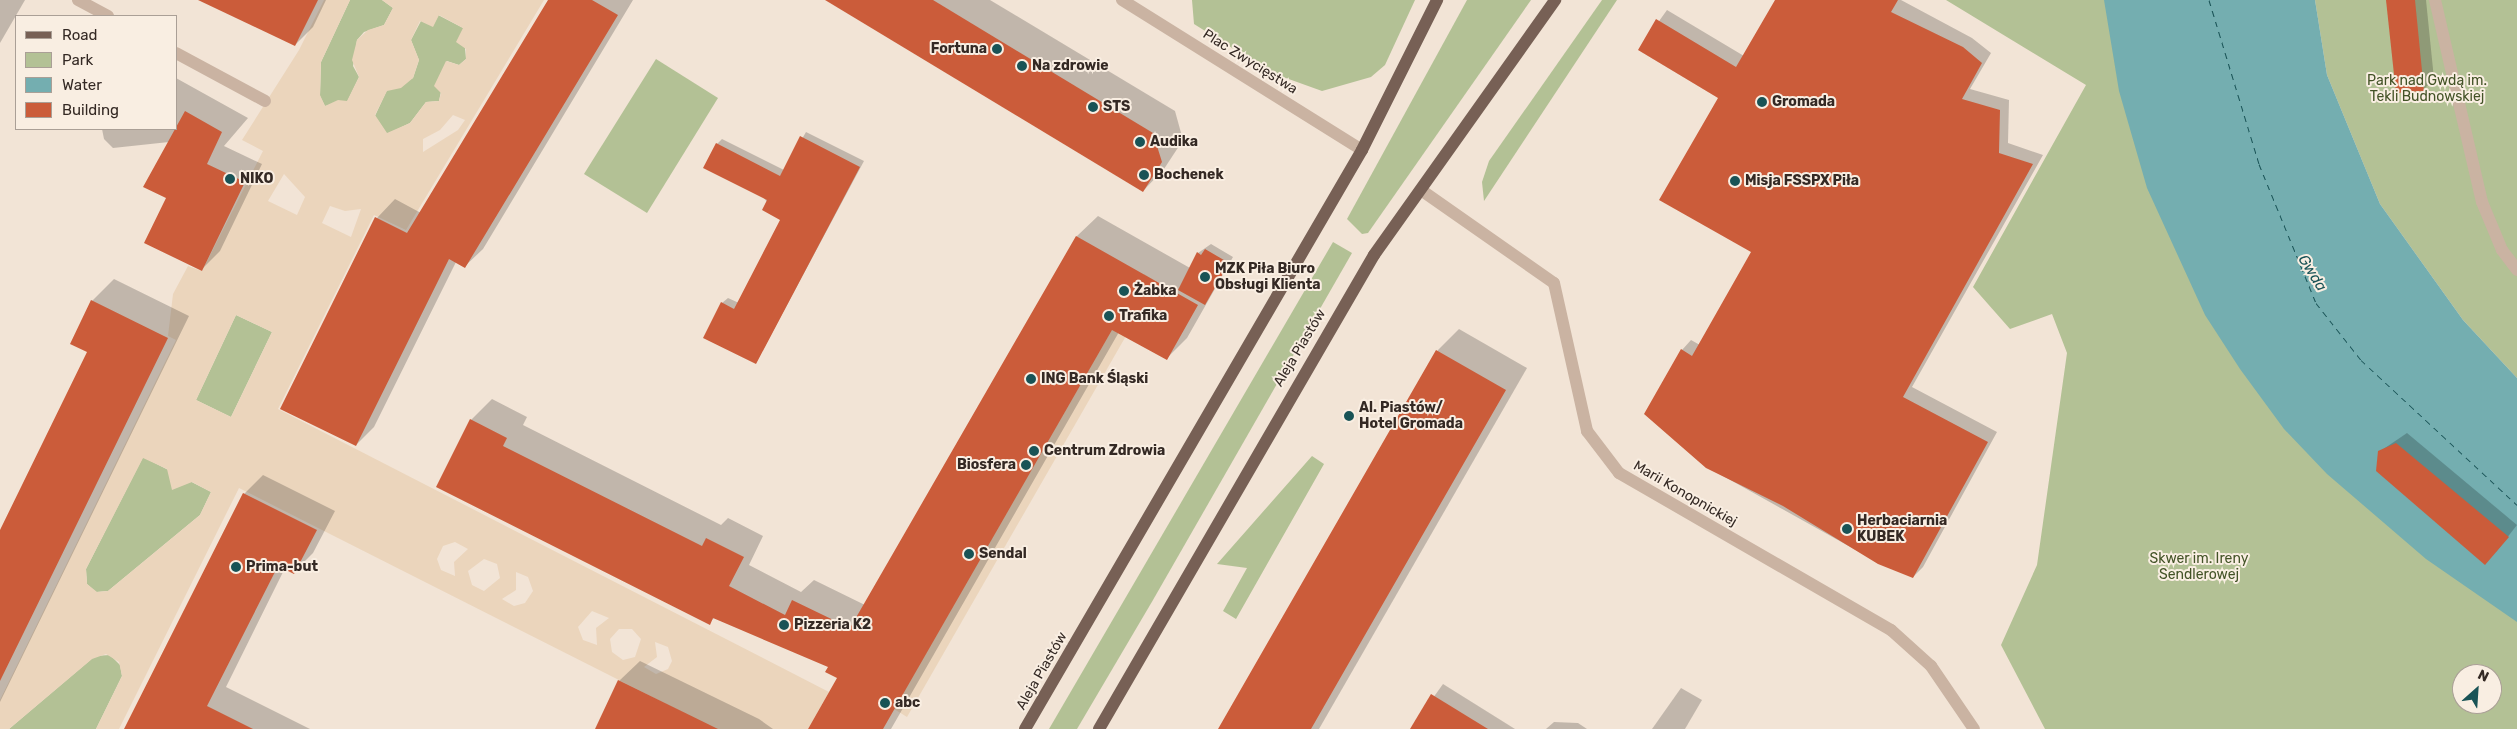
<!DOCTYPE html>
<meta charset="utf-8">
<style>
body{margin:0}
#map{position:relative;width:2517px;height:729px;overflow:hidden;background:#f2e4d6;font-family:Rubik,sans-serif}
div>[style]{position:absolute}
[style*='--x']{left:calc(var(--x)*1px);top:calc(var(--y)*1px);width:calc(var(--w)*1px);rotate:calc(var(--a)*1deg)}
.green>*{inset:0;background:#b3c195}
.plaza>*{inset:0;background:#ebd5bc}
.water>*{inset:0;background:#74aeb0}
.shadow>*{inset:0;background:#0003}
.ferry>*{height:1px;margin-top:-0.5px;transform-origin:0;background:repeating-linear-gradient(90deg,#195356 0 6px,transparent 0 11px)}
.building>*{inset:0;background:#cb5c3a}
.minor>*{height:12px;margin:-6px;padding:0 6px;transform-origin:6px;border-radius:6px;background:#cab3a2}
.major>*{height:12px;margin:-6px;padding:0 6px;transform-origin:6px;border-radius:6px;background:#776055}
.dots>*{width:14px;height:14px;translate:-50% -50%;box-sizing:border-box;border:2px solid #f9eee2;border-radius:50%}
span{translate:-50% -50%;white-space:nowrap;text-align:center;line-height:1.15;-webkit-text-stroke:4px #f9eee2;paint-order:stroke}
.poi-label{font-size:14px;color:#342924;font-weight:700}
.right{translate:-100% -50%;text-align:right}
.left{translate:0 -50%;text-align:left}
.street-label{font-size:14px;color:#342924}
.park-label{font-size:14px;color:#435327}
.water-label{font-size:15px;color:#195356;font-style:italic}
.legend{position:absolute;left:15px;top:15px;width:162px;height:115px;box-sizing:border-box;background:#f9eee2;border:1px solid #aa9f96;margin:0;padding:6px 9px;list-style:none;font-size:15px;color:#342924}
.legend li{display:flex;align-items:center;gap:10px;height:25px}
.legend b{width:25px;border:1px solid #aa9f96}
.north{position:absolute;left:2452px;top:664px;width:50px;height:50px;box-sizing:border-box;background:#f9eee2;border:1px solid #aa9f96;border-radius:50%;rotate:26deg;font-size:14px;font-weight:700;line-height:20px;text-align:center;color:#342924}
.north::after{content:'';display:block;margin:auto;width:18px;height:22px;background:#195356;clip-path:polygon(50% 0,100% 100%,50% 72%,0 100%)}
</style>
<div id="map">
<div class="green">
<i style="clip-path:polygon(350px 0,382px 0,393px 8px,384px 25px,364px 32px,357px 40px,353px 66px,359px 77px,347px 102px,325px 106px,320px 96px,321px 62px)"></i>
<i style="clip-path:polygon(1192px 0,1415px 0,1385px 65px,1371px 77px,1322px 91px,1272px 73px,1194px 24px)"></i>
<i style="clip-path:polygon(1467px 0,1531px 0,1368px 233px,1362px 234px,1347px 219px)"></i>
<i style="clip-path:polygon(1602px 0,1617px 0,1484px 201px,1482px 182px,1489px 161px)"></i>
<i style="clip-path:polygon(evenodd,1946px 0,2111px 0,2517px 619px,2517px 729px,2045px 729px,2001px 645px,2037px 565px,2067px 353px,2052px 314px,2010px 329px,1973px 287px,2086px 85px,1946px 0,2462px 674px,2492px 674px,2492px 704px,2462px 704px,2462px 674px)"></i>
<i style="clip-path:polygon(2315px 0,2517px 0,2517px 378px,2463px 320px,2380px 204px,2327px 75px)"></i>
<i style="clip-path:polygon(438px 15px,463px 28px,466px 59px,459px 65px,447px 61px,439px 101px,426px 102px,410px 123px,387px 134px,375px 116px,387px 90px,413px 78px,419px 60px,411px 40px,421px 21px)"></i>
<i style="clip-path:polygon(656px 59px,718px 98px,647px 213px,584px 174px)"></i>
<i style="clip-path:polygon(1333px 242px,1352px 253px,1153px 600px,1077px 729px,1049px 729px)"></i>
<i style="clip-path:polygon(236px 315px,272px 332px,231px 417px,196px 400px)"></i>
<i style="clip-path:polygon(1312px 456px,1324px 464px,1236px 619px,1223px 611px,1247px 568px,1217px 564px)"></i>
<i style="clip-path:polygon(143px 457px,211px 492px,200px 515px,108px 591px,96px 592px,87px 584px,86px 569px)"></i>
<i style="clip-path:polygon(110px 655px,120px 665px,122px 676px,96px 729px,9px 729px,95px 656px)"></i>
</div>
<div class="plaza">
<i style="clip-path:polygon(evenodd,324px 0,350px 0,321px 62px,320px 95px,325px 106px,338px 100px,347px 101px,359px 77px,352px 60px,357px 40px,368px 30px,384px 25px,393px 8px,382px 0,544px 0,406px 230px,374px 215px,278px 409px,829px 692px,808px 729px,716px 729px,239px 488px,119px 729px,96px 729px,122px 676px,119px 662px,106px 654px,92px 659px,9px 729px,0 729px,0 700px,176px 340px,168px 336px,173px 294px,188px 266px,202px 271px,263px 151px,242px 140px,299px 50px,324px 0,439px 15px,463px 28px,456px 42px,466px 49px,466px 59px,459px 65px,446px 61px,434px 86px,441px 93px,439px 101px,426px 102px,410px 123px,387px 133px,375px 115px,387px 91px,401px 88px,413px 78px,419px 60px,411px 40px,420px 21px,433px 27px,439px 15px,324px 0,453px 115px,465px 120px,458px 130px,423px 152px,423px 139px,440px 130px,453px 115px,324px 0,284px 174px,305px 197px,297px 215px,268px 201px,284px 174px,324px 0,330px 206px,345px 211px,361px 209px,351px 237px,322px 223px,330px 206px,324px 0,236px 315px,272px 332px,231px 417px,196px 400px,236px 315px,324px 0,143px 458px,167px 469px,172px 490px,192px 482px,211px 492px,200px 515px,108px 591px,97px 592px,87px 584px,86px 569px,143px 458px,324px 0,455px 542px,468px 549px,454px 562px,455px 576px,441px 570px,437px 559px,443px 546px,455px 542px,324px 0,484px 559px,497px 564px,500px 578px,484px 591px,472px 585px,468px 571px,484px 559px,324px 0,516px 572px,528px 577px,533px 591px,525px 603px,514px 606px,502px 599px,516px 590px,516px 572px,324px 0,592px 611px,609px 618px,596px 628px,597px 645px,583px 640px,578px 627px,592px 611px,324px 0,619px 629px,632px 629px,641px 639px,635px 657px,623px 660px,612px 652px,610px 639px,619px 629px,324px 0,655px 642px,668px 647px,672px 661px,668px 669px,656px 674px,644px 667px,657px 657px,655px 642px)"></i>
<i style="clip-path:polygon(1144px 274px,1157px 282px,907px 717px,894px 709px)"></i>
</div>
<div class="water">
<i style="clip-path:polygon(2104px 0,2315px 0,2327px 75px,2380px 204px,2463px 320px,2517px 378px,2517px 622px,2426px 559px,2327px 474px,2284px 429px,2240px 369px,2205px 315px,2147px 188px,2119px 91px)"></i>
</div>
<div class="shadow">
<i style="clip-path:polygon(0 0,25px 0,0 43px)"></i>
<i style="clip-path:polygon(203px 0,326px 0,313px 27px,295px 45px)"></i>
<i style="clip-path:polygon(550px 0,633px 0,483px 249px,464px 267px,456px 262px,374px 427px,356px 445px,282px 408px,377px 218px,395px 199px,421px 213px)"></i>
<i style="clip-path:polygon(828px 0,990px 0,1175px 111px,1183px 140px,1164px 169px,1143px 191px)"></i>
<i style="clip-path:polygon(1776px 0,1901px 0,1972px 38px,1991px 53px,1970px 89px,2009px 100px,2008px 143px,2043px 155px,1912px 387px,1997px 432px,1923px 567px,1913px 577px,1879px 563px,1707px 467px,1682px 350px,1691px 340px,1700px 345px,1753px 251px,1720px 98px,1639px 49px,1667px 10px,1744px 56px)"></i>
<i style="clip-path:polygon(2388px 0,2426px 0,2434px 79px,2424px 89px)"></i>
<i style="clip-path:polygon(176px 78px,248px 118px,224px 146px,262px 164px,220px 251px,202px 269px,168px 198px,169px 142px,113px 148px,104px 139px,102px 129px,176px 129px)"></i>
<i style="clip-path:polygon(806px 132px,864px 161px,756px 363px,722px 303px,728px 298px,739px 303px,782px 219px,717px 144px,722px 139px,784px 170px)"></i>
<i style="clip-path:polygon(1098px 216px,1190px 268px,1198px 253px,1211px 244px,1233px 257px,1187px 338px,1167px 358px,1119px 332px,891px 729px,809px 729px,839px 678px,830px 666px,715px 617px,709px 623px,471px 420px,492px 399px,527px 417px,523px 425px,721px 525px,728px 518px,763px 536px,749px 565px,801px 592px,814px 580px,865px 605px,1077px 236px)"></i>
<i style="clip-path:polygon(114px 279px,189px 316px,0 702px,0 533px,88px 352px,92px 301px)"></i>
<i style="clip-path:polygon(1459px 329px,1527px 368px,1319px 729px,1219px 729px,1438px 350px)"></i>
<i style="clip-path:polygon(2407px 433px,2517px 525px,2496px 552px,2379px 452px)"></i>
<i style="clip-path:polygon(263px 475px,335px 511px,313px 553px,294px 572px,285px 568px,226px 687px,310px 729px,126px 729px,244px 494px)"></i>
<i style="clip-path:polygon(640px 661px,759px 719px,773px 729px,596px 729px,619px 681px)"></i>
<i style="clip-path:polygon(1443px 684px,1515px 729px,1424px 729px,1415px 723px)"></i>
<i style="clip-path:polygon(1681px 688px,1702px 700px,1685px 729px,1652px 729px)"></i>
<i style="clip-path:polygon(1554px 722px,1578px 723px,1587px 729px,1546px 729px)"></i>
</div>
<div class="ferry">
<i style="--x:2209;--y:0;--w:171;--a:73"></i>
<i style="--x:2259;--y:164;--w:150;--a:67.7"></i>
<i style="--x:2316;--y:303;--w:73;--a:51.7"></i>
<i style="--x:2361;--y:360;--w:213;--a:42.9"></i>
</div>
<div class="building">
<i style="clip-path:polygon(198px 0,318px 0,295px 46px)"></i>
<i style="clip-path:polygon(548px 0,592px 0,618px 15px,465px 268px,449px 259px,356px 446px,280px 409px,375px 217px,407px 233px)"></i>
<i style="clip-path:polygon(825px 0,933px 0,1153px 133px,1162px 162px,1143px 192px)"></i>
<i style="clip-path:polygon(1775px 0,1898px 0,1891px 12px,1963px 47px,1982px 63px,1962px 99px,2000px 110px,1999px 153px,2033px 164px,1903px 397px,1988px 442px,1913px 578px,1878px 564px,1783px 506px,1706px 468px,1644px 414px,1681px 349px,1692px 356px,1751px 252px,1659px 200px,1718px 98px,1638px 50px,1656px 19px,1736px 67px)"></i>
<i style="clip-path:polygon(2386px 0,2415px 0,2424px 91px,2396px 93px)"></i>
<i style="clip-path:polygon(185px 111px,222px 132px,207px 164px,245px 182px,202px 271px,144px 243px,166px 198px,143px 187px)"></i>
<i style="clip-path:polygon(800px 136px,860px 167px,756px 364px,703px 338px,721px 302px,734px 309px,780px 220px,762px 210px,767px 200px,703px 168px,716px 143px,780px 176px)"></i>
<i style="clip-path:polygon(1076px 236px,1198px 305px,1167px 360px,1112px 330px,883px 729px,808px 729px,837px 678px,825px 672px,828px 667px,713px 618px,710px 625px,436px 487px,470px 419px,507px 438px,503px 446px,702px 546px,706px 538px,744px 557px,729px 586px,785px 615px,792px 600px,850px 628px)"></i>
<i style="clip-path:polygon(1205px 249px,1229px 263px,1205px 305px,1178px 290px,1197px 252px,1201px 255px)"></i>
<i style="clip-path:polygon(91px 300px,168px 338px,0 681px,0 530px,87px 352px,70px 344px)"></i>
<i style="clip-path:polygon(1436px 350px,1506px 390px,1346px 668px,1311px 729px,1218px 729px)"></i>
<i style="clip-path:polygon(2396px 443px,2509px 537px,2485px 565px,2376px 471px,2378px 451px)"></i>
<i style="clip-path:polygon(243px 493px,317px 530px,294px 574px,278px 566px,207px 706px,253px 729px,124px 729px)"></i>
<i style="clip-path:polygon(618px 680px,718px 729px,595px 729px)"></i>
<i style="clip-path:polygon(1431px 694px,1488px 729px,1410px 729px)"></i>
</div>
<div class="minor">
<i style="--x:78;--y:0;--w:34;--a:28"></i>
<i style="--x:1122;--y:0;--w:283;--a:32"></i>
<i style="--x:2435;--y:0;--w:207;--a:76.9"></i>
<i style="--x:2482;--y:202;--w:52;--a:67.4"></i>
<i style="--x:2502;--y:250;--w:25;--a:53"></i>
<i style="--x:176;--y:53;--w:101;--a:28.3"></i>
<i style="--x:1421;--y:190;--w:162;--a:35"></i>
<i style="--x:1554;--y:283;--w:152;--a:77.4"></i>
<i style="--x:1587;--y:431;--w:53;--a:52.7"></i>
<i style="--x:1619;--y:473;--w:314;--a:30"></i>
<i style="--x:1891;--y:630;--w:54;--a:42"></i>
<i style="--x:1931;--y:666;--w:76;--a:55.7"></i>
</div>
<div class="major">
<i style="--x:1025;--y:729;--w:670;--a:-59.8"></i>
<i style="--x:1362;--y:150;--w:168;--a:-63.4"></i>
<i style="--x:1099;--y:729;--w:548;--a:-59.88"></i>
<i style="--x:1374;--y:255;--w:313;--a:-54.6"></i>
</div>
<div class="dots">
<i style="left:997px;top:49px;background:#195356"></i>
<i style="left:1022px;top:66px;background:#195356"></i>
<i style="left:1762px;top:102px;background:#195356"></i>
<i style="left:1093px;top:107px;background:#195356"></i>
<i style="left:1140px;top:142px;background:#195356"></i>
<i style="left:1144px;top:175px;background:#195356"></i>
<i style="left:230px;top:179px;background:#195356"></i>
<i style="left:1735px;top:181px;background:#195356"></i>
<i style="left:1205px;top:277px;background:#195356"></i>
<i style="left:1124px;top:291px;background:#195356"></i>
<i style="left:1109px;top:316px;background:#195356"></i>
<i style="left:1031px;top:379px;background:#195356"></i>
<i style="left:1349px;top:416px;background:#195356"></i>
<i style="left:1034px;top:451px;background:#195356"></i>
<i style="left:1026px;top:465px;background:#195356"></i>
<i style="left:1847px;top:529px;background:#195356"></i>
<i style="left:969px;top:554px;background:#195356"></i>
<i style="left:236px;top:567px;background:#195356"></i>
<i style="left:784px;top:625px;background:#195356"></i>
<i style="left:885px;top:703px;background:#195356"></i>
</div>
<div class="poi-label">
<span class="right" style="left:987px;top:49px">Fortuna</span>
<span class="left" style="left:1032px;top:66px">Na zdrowie</span>
<span class="left" style="left:1772px;top:102px">Gromada</span>
<span class="left" style="left:1103px;top:107px">STS</span>
<span class="left" style="left:1150px;top:142px">Audika</span>
<span class="left" style="left:1154px;top:175px">Bochenek</span>
<span class="left" style="left:240px;top:179px">NIKO</span>
<span class="left" style="left:1745px;top:181px">Misja FSSPX Piła</span>
<span class="left" style="left:1215px;top:277px">MZK Piła Biuro<br>Obsługi Klienta</span>
<span class="left" style="left:1134px;top:291px">Żabka</span>
<span class="left" style="left:1119px;top:316px">Trafika</span>
<span class="left" style="left:1041px;top:379px">ING Bank Śląski</span>
<span class="left" style="left:1359px;top:416px">Al. Piastów/<br>Hotel Gromada</span>
<span class="left" style="left:1044px;top:451px">Centrum Zdrowia</span>
<span class="right" style="left:1016px;top:465px">Biosfera</span>
<span class="left" style="left:1857px;top:529px">Herbaciarnia<br>KUBEK</span>
<span class="left" style="left:979px;top:554px">Sendal</span>
<span class="left" style="left:246px;top:567px">Prima-but</span>
<span class="left" style="left:794px;top:625px">Pizzeria K2</span>
<span class="left" style="left:895px;top:703px">abc</span>
</div>
<div class="street-label">
<span style="left:1250px;top:62px;rotate:32deg">Plac Zwycięstwa</span>
<span style="left:1300px;top:348px;rotate:-59deg">Aleja Piastów</span>
<span style="left:1685px;top:494px;rotate:30deg">Marii Konopnickiej</span>
<span style="left:1042px;top:671px;rotate:-60deg">Aleja Piastów</span>
</div>
<div class="park-label">
<span style="left:2427px;top:89px">Park nad Gwdą im.<br>Tekli Budnowskiej</span>
<span style="left:2199px;top:567px">Skwer im. Ireny<br>Sendlerowej</span>
</div>
<div class="water-label">
<span style="left:2312px;top:273px;rotate:58deg">Gwda</span>
</div>
<ul class="legend">
<li><b style="height:6px;background:#776055"></b>Road</li>
<li><b style="height:14px;background:#b3c195"></b>Park</li>
<li><b style="height:14px;background:#74aeb0"></b>Water</li>
<li><b style="height:14px;background:#cb5c3a"></b>Building</li>
</ul>
<div class="north">N</div>
</div>
